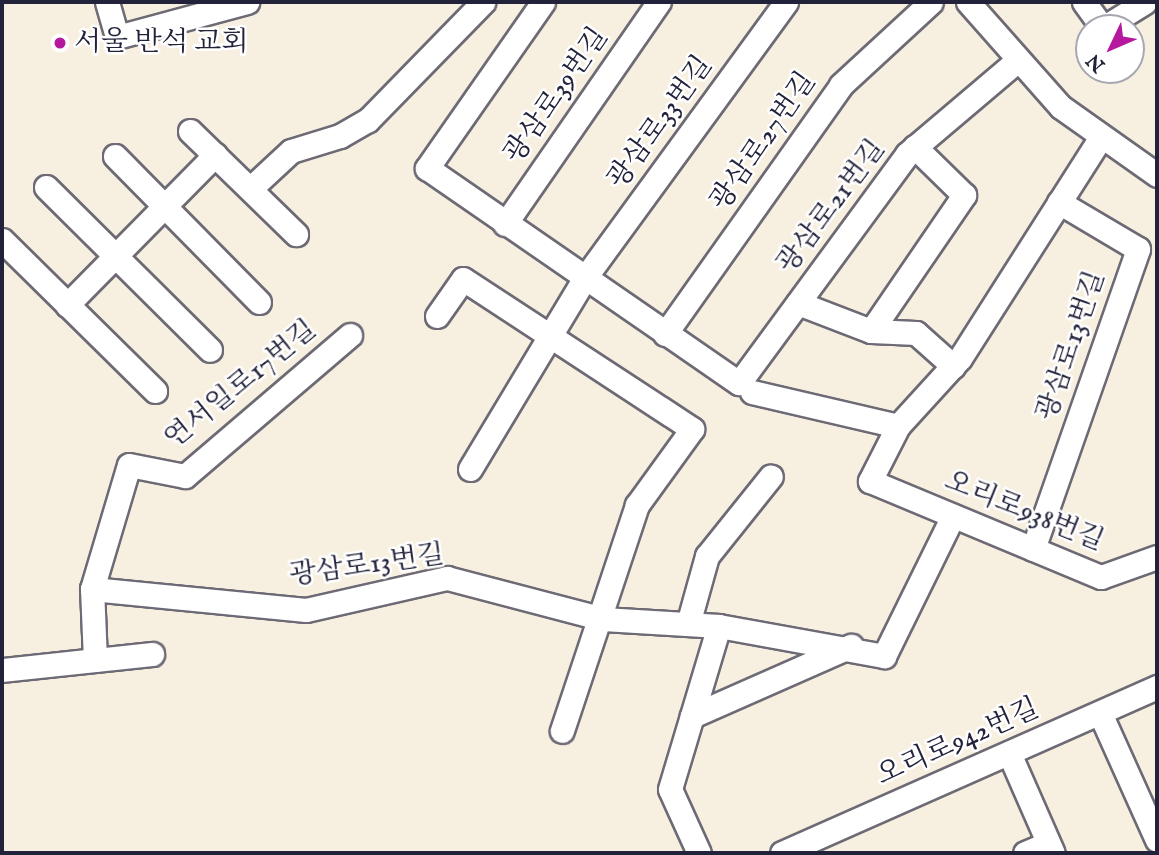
<!DOCTYPE html>
<meta charset="utf-8">
<style>
body{margin:0}
#map{position:relative;width:1159px;height:855px;overflow:hidden;background:#f7f0e1;font-family:"IM FELL English","Noto Serif KR",serif}
div>[style]{position:absolute}
[style*='--x']{left:calc(var(--x)*1px);top:calc(var(--y)*1px);width:calc(var(--w)*1px);rotate:calc(var(--a)*1deg)}
.roads{filter:drop-shadow(2px 0 #6d6a75) drop-shadow(-2px 0 #6d6a75) drop-shadow(0 2px #6d6a75) drop-shadow(0 -2px #6d6a75)}
.minor>*{height:23px;margin:-11.5px;padding:0 11.5px;transform-origin:11.5px;border-radius:11.5px;background:#fff}
.dots>*{width:19px;height:19px;translate:-50% -50%;box-sizing:border-box;border:4px solid #fff;border-radius:50%}
span{translate:-50% -50%;white-space:nowrap;text-align:center;line-height:1.15;-webkit-text-stroke:5px #fff;paint-order:stroke}
.poi-label{font-size:28px;color:#22223b}
.left{translate:0 -50%;text-align:left}
.street-label{font-size:28px;color:#22223b}
.frame{position:absolute;inset:0;border:4px solid #22223b;pointer-events:none}
.north{position:absolute;left:1075px;top:14px;width:70px;height:70px;box-sizing:border-box;background:#fff;border:2px solid #a7a7b1;border-radius:50%;rotate:226deg;font-size:19px;font-weight:700;line-height:28px;text-align:center;color:#22223b}
.north::after{content:'';display:block;margin:auto;width:24px;height:32px;background:#b5179e;clip-path:polygon(50% 0,100% 100%,50% 72%,0 100%)}
</style>
<div id="map">
<div class="roads">
<div class="minor">
<i style="--x:107;--y:2;--w:36;--a:74"></i>
<i style="--x:117;--y:37;--w:135;--a:-15.1"></i>
<i style="--x:543;--y:2;--w:203;--a:124.9"></i>
<i style="--x:427;--y:168;--w:379;--a:34.6"></i>
<i style="--x:739;--y:383;--w:284;--a:-53.7"></i>
<i style="--x:907;--y:154;--w:145;--a:-40.3"></i>
<i style="--x:968;--y:2;--w:140;--a:48.5"></i>
<i style="--x:1061;--y:107;--w:118;--a:35.3"></i>
<i style="--x:1084;--y:2;--w:32;--a:54"></i>
<i style="--x:1103;--y:28;--w:49;--a:-31.8"></i>
<i style="--x:190;--y:131;--w:148;--a:44.2"></i>
<i style="--x:1101;--y:137;--w:262;--a:122.5"></i>
<i style="--x:960;--y:358;--w:92;--a:132.4"></i>
<i style="--x:898;--y:426;--w:62;--a:117"></i>
<i style="--x:870;--y:481;--w:250;--a:22.6"></i>
<i style="--x:1101;--y:577;--w:59;--a:-19.7"></i>
<i style="--x:115;--y:156;--w:205;--a:45.4"></i>
<i style="--x:46;--y:187;--w:231;--a:44.8"></i>
<i style="--x:251;--y:188;--w:54;--a:-42.8"></i>
<i style="--x:291;--y:151;--w:51;--a:-17"></i>
<i style="--x:340;--y:136;--w:32;--a:-30"></i>
<i style="--x:368;--y:120;--w:165;--a:-45.7"></i>
<i style="--x:505;--y:224;--w:270;--a:-55.3"></i>
<i style="--x:2;--y:240;--w:215;--a:44.6"></i>
<i style="--x:798;--y:303;--w:78;--a:21"></i>
<i style="--x:871;--y:331;--w:45;--a:2.5"></i>
<i style="--x:916;--y:333;--w:50;--a:41.7"></i>
<i style="--x:67;--y:305;--w:211;--a:-45.4"></i>
<i style="--x:437;--y:316;--w:45;--a:-54.9"></i>
<i style="--x:463;--y:279;--w:274;--a:33.2"></i>
<i style="--x:692;--y:429;--w:94;--a:125.9"></i>
<i style="--x:637;--y:505;--w:238;--a:108.4"></i>
<i style="--x:871;--y:331;--w:165;--a:-55.6"></i>
<i style="--x:964;--y:195;--w:69;--a:-135.6"></i>
<i style="--x:665;--y:334;--w:305;--a:-54.7"></i>
<i style="--x:841;--y:85;--w:122;--a:-42.7"></i>
<i style="--x:752;--y:392;--w:150;--a:13.1"></i>
<i style="--x:470;--y:469;--w:222;--a:-59"></i>
<i style="--x:584;--y:279;--w:343;--a:-53.9"></i>
<i style="--x:1033;--y:549;--w:318;--a:-70.7"></i>
<i style="--x:1138;--y:249;--w:92;--a:-149.3"></i>
<i style="--x:92;--y:589;--w:215;--a:5.6"></i>
<i style="--x:306;--y:610;--w:145;--a:-12.8"></i>
<i style="--x:447;--y:578;--w:161;--a:14.7"></i>
<i style="--x:603;--y:619;--w:116;--a:3.5"></i>
<i style="--x:719;--y:626;--w:168;--a:10.3"></i>
<i style="--x:884;--y:656;--w:156;--a:-63.8"></i>
<i style="--x:688;--y:624;--w:71;--a:-74.4"></i>
<i style="--x:707;--y:556;--w:102;--a:-51.3"></i>
<i style="--x:95;--y:660;--w:71;--a:-92.4"></i>
<i style="--x:92;--y:589;--w:129;--a:-73.4"></i>
<i style="--x:129;--y:465;--w:57;--a:11.1"></i>
<i style="--x:185;--y:476;--w:217;--a:-40.5"></i>
<i style="--x:2;--y:670;--w:151;--a:-6.1"></i>
<i style="--x:1100;--y:713;--w:139;--a:65.8"></i>
<i style="--x:692;--y:716;--w:174;--a:-23.8"></i>
<i style="--x:1009;--y:753;--w:109;--a:66.3"></i>
<i style="--x:699;--y:853;--w:70;--a:-114.4"></i>
<i style="--x:670;--y:789;--w:170;--a:-73.3"></i>
<i style="--x:782;--y:853;--w:410;--a:-23.9"></i>
<i style="--x:1025;--y:853;--w:25;--a:-23"></i>
</div>
</div>
<div class="dots">
<i style="left:60px;top:43px;background:#b5179e"></i>
</div>
<div class="poi-label">
<span class="left" style="left:74px;top:43px">서울 반석 교회</span>
</div>
<div class="street-label">
<span style="left:557px;top:96px;rotate:-55deg">광삼로39번길</span>
<span style="left:661px;top:123px;rotate:-54deg">광삼로33번길</span>
<span style="left:764px;top:142px;rotate:-55deg">광삼로27번길</span>
<span style="left:832px;top:207px;rotate:-53deg">광삼로21번길</span>
<span style="left:1072px;top:346px;rotate:-71deg">광삼로13번길</span>
<span style="left:241px;top:385px;rotate:-39deg">연서일로17번길</span>
<span style="left:1024px;top:512px;rotate:22deg">오리로938번길</span>
<span style="left:367px;top:566px;rotate:-8deg">광삼로13번길</span>
<span style="left:958px;top:743px;rotate:-24deg">오리로942번길</span>
</div>
<div class="frame"></div>
<div class="north">N</div>
</div>
